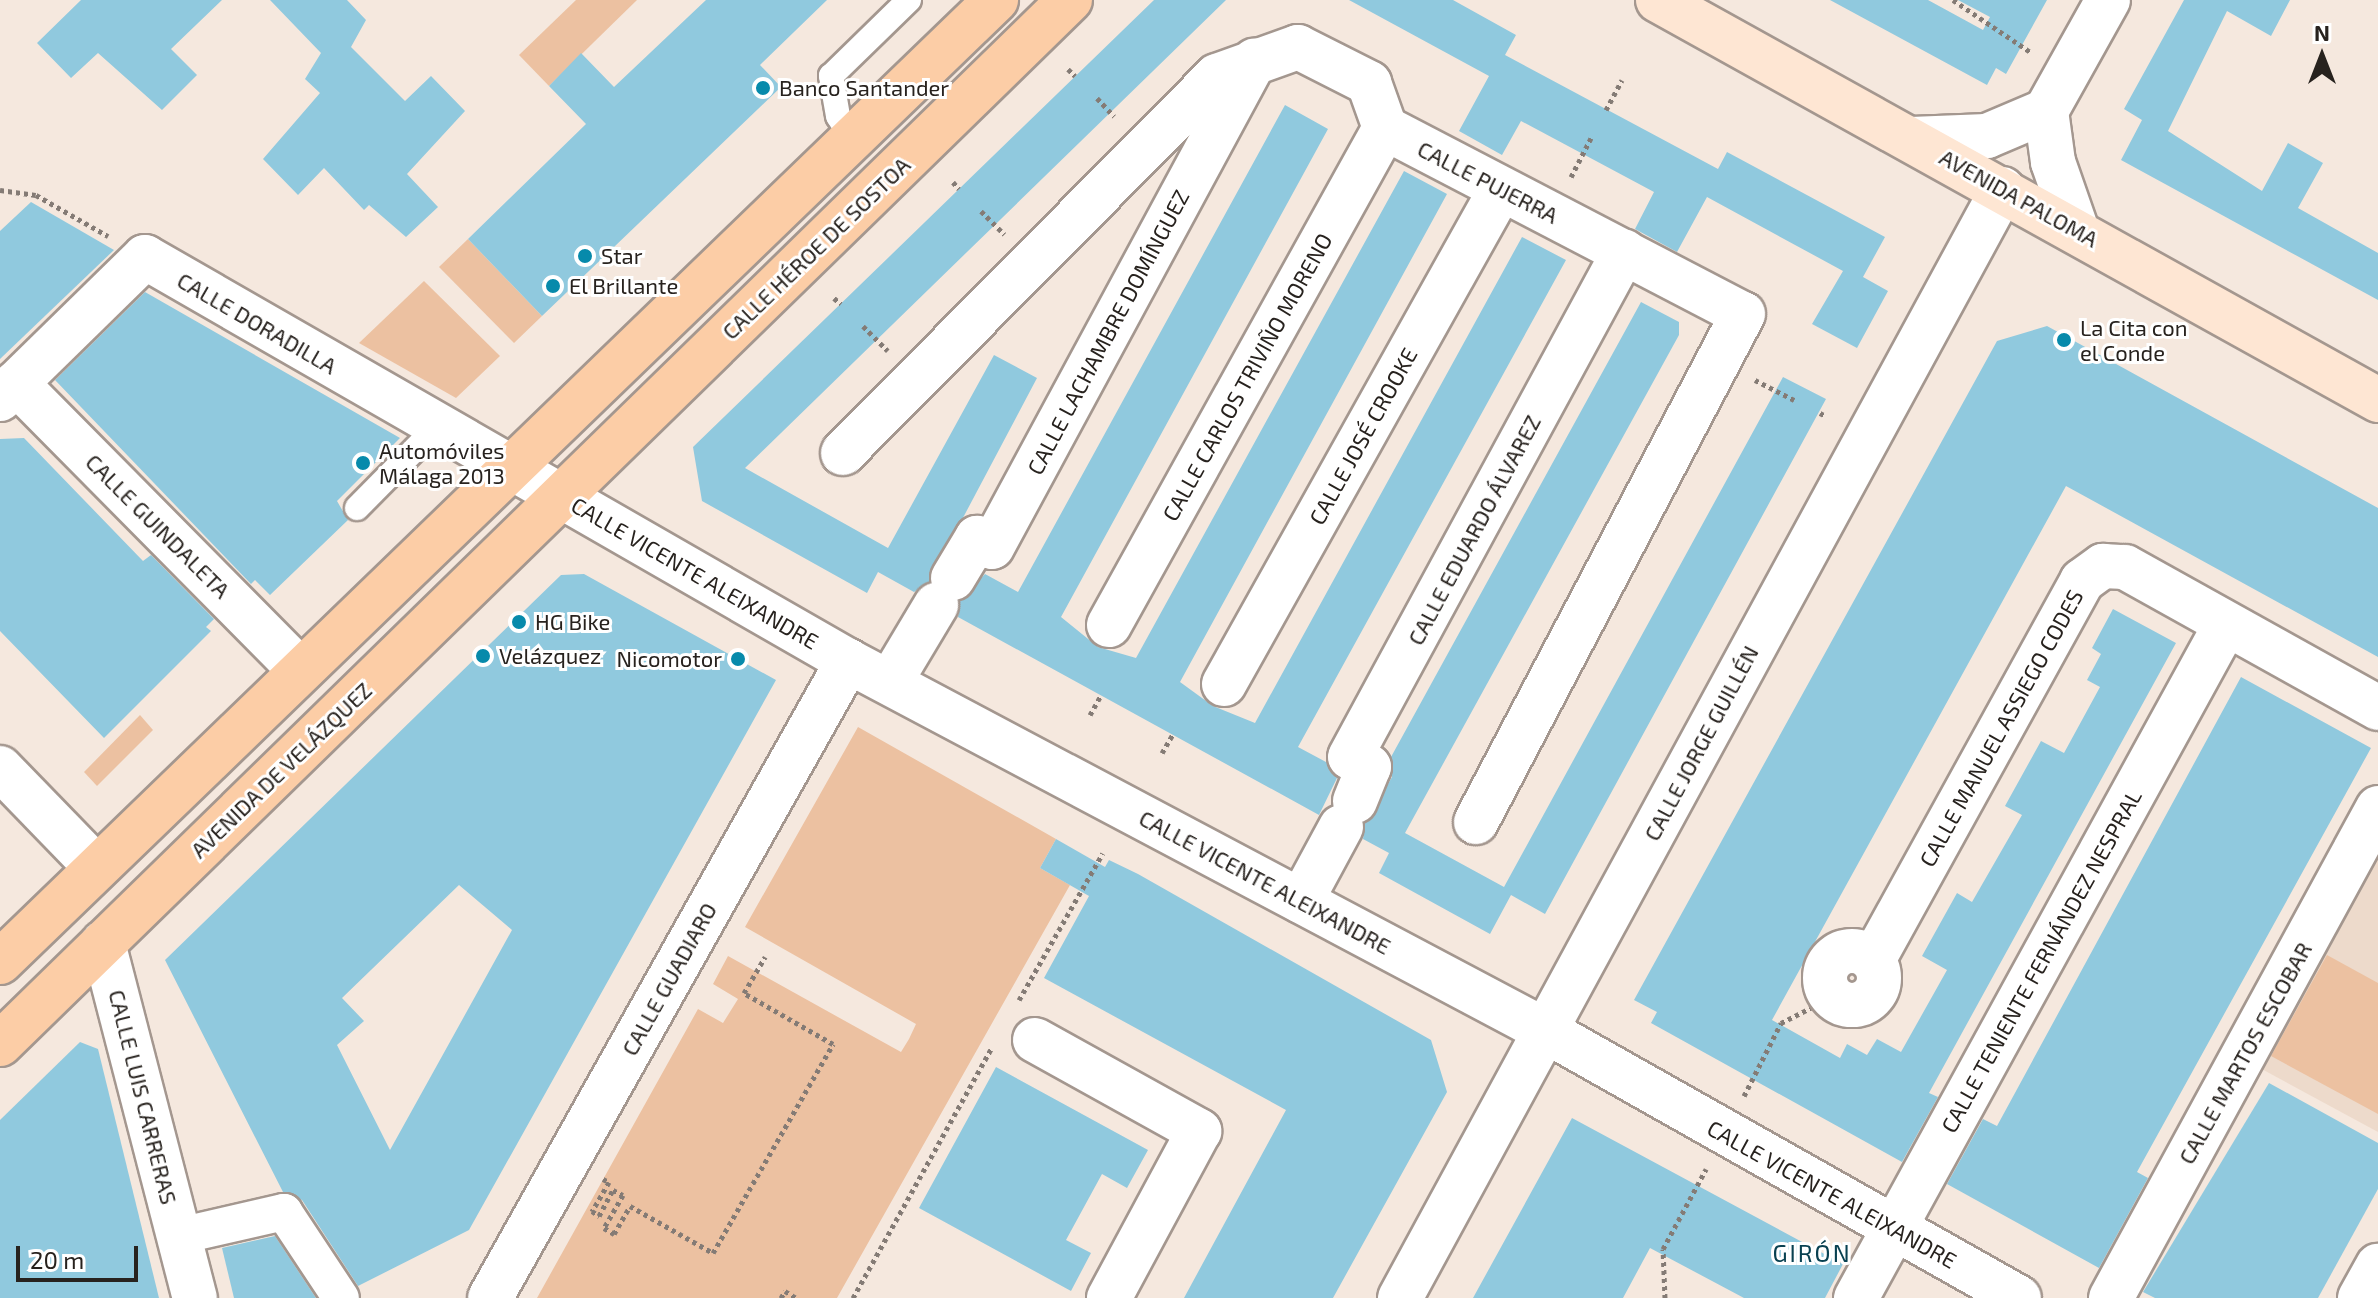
<!DOCTYPE html>
<meta charset="utf-8">
<style>
body{margin:0}
#map{position:relative;width:2378px;height:1298px;overflow:hidden;background:#f5e8de;font-family:"Exo 2",sans-serif}
div>[style]{position:absolute}
[style*='--x']{left:calc(var(--x)*1px);top:calc(var(--y)*1px);width:calc(var(--w)*1px);rotate:calc(var(--a)*1deg)}
.built>*{inset:0;background:#eddacb}
.green>*{inset:0;background:#ecc1a1}
.building>*{inset:0;background:#90c9de}
.path>*{height:5px;margin-top:-2.5px;transform-origin:0;background:repeating-linear-gradient(90deg,#847b75 0 4px,transparent 0 8px)}
.roads{filter:drop-shadow(2px 0 #a4978f) drop-shadow(-2px 0 #a4978f) drop-shadow(0 2px #a4978f) drop-shadow(0 -2px #a4978f)}
.service>*{height:24px;margin:-12px;padding:0 12px;transform-origin:12px;border-radius:12px;background:#fff}
.pedestrian>*{height:36px;margin:-18px;padding:0 18px;transform-origin:18px;border-radius:18px;background:#fff}
.minor>*{height:44px;margin:-22px;padding:0 22px;transform-origin:22px;border-radius:22px;background:#fff}
.minor>.ring{margin:-22px;padding:0;box-sizing:content-box;background:none;border:44px solid #fff;border-radius:50%}
.tertiary>*{height:44px;margin:-22px;padding:0 22px;transform-origin:22px;border-radius:22px;background:#fff}
.secondary>*{height:44px;margin:-22px;padding:0 22px;transform-origin:22px;border-radius:22px;background:#fee6d3}
.primary>*{height:44px;margin:-22px;padding:0 22px;transform-origin:22px;border-radius:22px;background:#fccda6}
.dots>*{width:22px;height:22px;translate:-50% -50%;box-sizing:border-box;border:4px solid #fff;border-radius:50%}
span{translate:-50% -50%;white-space:nowrap;text-align:center;line-height:1.15;-webkit-text-stroke:6px #fff;paint-order:stroke}
.poi-label{font-size:22px;color:#27221e}
.left{translate:0 -50%;text-align:left}
.right{translate:-100% -50%;text-align:right}
.street-label{font-size:22px;color:#27221e}
.neighbourhood-label{font-size:24px;color:#094151;letter-spacing:2px}
.north{position:absolute;left:2282px;top:16px;width:80px;height:80px;-webkit-text-stroke:6px #fff;paint-order:stroke;rotate:0deg;font-size:22px;font-weight:700;line-height:32px;text-align:center;color:#27221e}
.north::after{content:'';display:block;margin:auto;width:28px;height:36px;background:#27221e;clip-path:polygon(50% 0,100% 100%,50% 72%,0 100%)}
.scale{position:absolute;left:16px;top:1246px;width:122px;height:36px;box-sizing:border-box;border:4px solid #27221e;border-top:0;padding-left:10px;font-size:24px;line-height:28px;white-space:nowrap;color:#27221e;-webkit-text-stroke:6px #fff;paint-order:stroke}
</style>
<div id="map">
<div class="built">
<i style="clip-path:polygon(2378px 849px,2378px 1132px,2258px 1067px)"></i>
</div>
<div class="green">
<i style="clip-path:polygon(576px 0,637px 0,549px 86px,519px 55px)"></i>
<i style="clip-path:polygon(468px 239px,542px 316px,514px 343px,439px 267px)"></i>
<i style="clip-path:polygon(424px 281px,500px 356px,456px 398px,359px 343px)"></i>
<i style="clip-path:polygon(140px 715px,153px 730px,97px 786px,84px 772px)"></i>
<i style="clip-path:polygon(858px 727px,1056px 839px,1040px 868px,1070px 885px,837px 1298px,537px 1298px,698px 1009px,723px 1023px,738px 999px,713px 984px,728px 956px,901px 1052px,909px 1039px,916px 1024px,745px 927px)"></i>
<i style="clip-path:polygon(2327px 955px,2378px 983px,2378px 1114px,2271px 1056px)"></i>
</div>
<div class="building">
<i style="clip-path:polygon(81px 0,222px 0,171px 49px,197px 75px,162px 110px,98px 53px,71px 78px,37px 43px)"></i>
<i style="clip-path:polygon(270px 0,347px 0,366px 20px,351px 47px,405px 101px,431px 76px,465px 111px,407px 174px,438px 207px,406px 237px,369px 205px,364px 210px,324px 168px,298px 195px,263px 159px,320px 93px,305px 79px,321px 53px)"></i>
<i style="clip-path:polygon(706px 0,827px 0,760px 65px,781px 87px,542px 316px,468px 239px,586px 124px,549px 86px,581px 53px,614px 87px)"></i>
<i style="clip-path:polygon(1154px 0,1226px 0,745px 468px,888px 548px,994px 355px,1037px 378px,929px 582px,914px 592px,878px 572px,867px 593px,702px 501px,693px 447px)"></i>
<i style="clip-path:polygon(1349px 0,1453px 0,1516px 35px,1505px 55px,1718px 169px,1727px 152px,1885px 237px,1863px 277px,1888px 291px,1857px 348px,1812px 324px,1843px 271px,1707px 197px,1677px 252px,1635px 229px,1654px 192px,1521px 121px,1502px 155px,1459px 131px,1489px 76px)"></i>
<i style="clip-path:polygon(1830px 0,1928px 0,1983px 30px,1990px 17px,1958px 0,2047px 0,2006px 74px,1996px 68px,1987px 85px)"></i>
<i style="clip-path:polygon(2184px 0,2290px 0,2271px 36px,2227px 11px,2168px 131px,2262px 191px,2288px 143px,2323px 163px,2298px 208px,2378px 253px,2378px 300px,2121px 160px,2142px 120px,2124px 109px)"></i>
<i style="clip-path:polygon(1285px 105px,1328px 129px,1061px 617px,1098px 647px,1136px 658px,1404px 171px,1447px 194px,1180px 682px,1213px 706px,1255px 723px,1522px 237px,1566px 260px,1298px 747px,1326px 762px,1337px 778px,1319px 815px,958px 617px,960px 601px,985px 574px,1018px 592px)"></i>
<i style="clip-path:polygon(31px 202px,114px 250px,0 359px,0 231px)"></i>
<i style="clip-path:polygon(145px 292px,400px 438px,337px 501px,348px 520px,270px 595px,255px 580px,251px 584px,55px 380px)"></i>
<i style="clip-path:polygon(1641px 302px,1679px 322px,1679px 335px,1405px 833px,1504px 887px,1783px 377px,1826px 399px,1545px 914px,1511px 895px,1490px 934px,1379px 873px,1389px 853px,1363px 839px,1365px 823px,1392px 777px,1391px 757px)"></i>
<i style="clip-path:polygon(2047px 326px,2378px 508px,2378px 657px,2066px 486px,1772px 1020px,1840px 1058px,1847px 1044px,1867px 1055px,1877px 1039px,1901px 1052px,1947px 970px,1922px 956px,1957px 893px,1972px 902px,2022px 815px,2005px 806px,2041px 741px,2064px 753px,2100px 687px,2087px 680px,2101px 654px,2092px 648px,2113px 609px,2176px 643px,1929px 1093px,1938px 1097px,1902px 1162px,1651px 1023px,1657px 1012px,1634px 1000px,1997px 341px)"></i>
<i style="clip-path:polygon(24px 438px,143px 561px,151px 555px,214px 619px,206px 627px,211px 631px,104px 738px,0 631px,0 439px)"></i>
<i style="clip-path:polygon(evenodd,584px 574px,776px 680px,469px 1230px,358px 1286px,302px 1200px,283px 1192px,165px 960px,561px 575px,584px 574px,459px 885px,512px 930px,390px 1150px,337px 1045px,364px 1021px,342px 998px,459px 885px)"></i>
<i style="clip-path:polygon(2241px 677px,2371px 748px,2137px 1172px,2148px 1178px,2099px 1268px,1947px 1184px,1983px 1119px,1997px 1126px)"></i>
<i style="clip-path:polygon(1056px 839px,1105px 867px,1109px 860px,1138px 874px,1431px 1040px,1447px 1092px,1333px 1298px,1184px 1298px,1286px 1110px,1044px 978px,1089px 896px,1040px 868px)"></i>
<i style="clip-path:polygon(80px 1042px,98px 1049px,159px 1298px,0 1298px,0 1120px)"></i>
<i style="clip-path:polygon(996px 1067px,1148px 1150px,1127px 1188px,1102px 1174px,1066px 1240px,1091px 1253px,1071px 1291px,919px 1208px)"></i>
<i style="clip-path:polygon(2269px 1083px,2378px 1143px,2378px 1189px,2318px 1298px,2155px 1298px,2143px 1292px)"></i>
<i style="clip-path:polygon(1572px 1118px,1843px 1264px,1825px 1298px,1744px 1298px,1650px 1248px,1623px 1298px,1473px 1298px)"></i>
<i style="clip-path:polygon(275px 1236px,316px 1298px,234px 1298px,222px 1248px)"></i>
</div>
<div class="path">
<i style="--x:1953;--y:0;--w:95;--a:33.9"></i>
<i style="--x:1068;--y:69;--w:10;--a:45"></i>
<i style="--x:1097;--y:98;--w:25;--a:47"></i>
<i style="--x:1606;--y:110;--w:34;--a:-62"></i>
<i style="--x:1571;--y:177;--w:44;--a:-62.9"></i>
<i style="--x:953;--y:182;--w:9;--a:49"></i>
<i style="--x:0;--y:190;--w:36;--a:8"></i>
<i style="--x:36;--y:195;--w:83;--a:29.7"></i>
<i style="--x:981;--y:211;--w:33;--a:45"></i>
<i style="--x:834;--y:298;--w:9;--a:41"></i>
<i style="--x:863;--y:326;--w:35;--a:45"></i>
<i style="--x:1755;--y:380;--w:44;--a:27.1"></i>
<i style="--x:1820;--y:413;--w:7;--a:27"></i>
<i style="--x:1090;--y:715;--w:23;--a:-61"></i>
<i style="--x:1162;--y:753;--w:22;--a:-60"></i>
<i style="--x:1019;--y:1000;--w:169;--a:-60.3"></i>
<i style="--x:1744;--y:1096;--w:82;--a:-63.1"></i>
<i style="--x:1781;--y:1023;--w:57;--a:-27"></i>
<i style="--x:603;--y:1179;--w:7;--a:27"></i>
<i style="--x:609;--y:1182;--w:34;--a:120"></i>
<i style="--x:592;--y:1211;--w:9;--a:36"></i>
<i style="--x:599;--y:1216;--w:30;--a:-62"></i>
<i style="--x:613;--y:1190;--w:11;--a:27"></i>
<i style="--x:623;--y:1195;--w:38;--a:120"></i>
<i style="--x:604;--y:1228;--w:12;--a:31"></i>
<i style="--x:614;--y:1234;--w:32;--a:-60"></i>
<i style="--x:630;--y:1206;--w:95;--a:29.5"></i>
<i style="--x:713;--y:1253;--w:241;--a:-60.1"></i>
<i style="--x:833;--y:1044;--w:103;--a:-150.2"></i>
<i style="--x:744;--y:993;--w:42;--a:-59.7"></i>
<i style="--x:781;--y:1298;--w:8;--a:-60"></i>
<i style="--x:785;--y:1291;--w:13;--a:32"></i>
<i style="--x:853;--y:1298;--w:287;--a:-61"></i>
<i style="--x:1665;--y:1298;--w:49;--a:-92.3"></i>
<i style="--x:1663;--y:1249;--w:91;--a:-61.7"></i>
</div>
<div class="roads">
<div class="service">
<i style="--x:853;--y:139;--w:27;--a:-123"></i>
<i style="--x:838;--y:116;--w:41;--a:-99.9"></i>
<i style="--x:831;--y:76;--w:109;--a:-44.3"></i>
<i style="--x:357;--y:508;--w:112;--a:-45.4"></i>
</div>
<div class="pedestrian">
<i style="--x:179;--y:1236;--w:108;--a:-12.9"></i>
<i style="--x:284;--y:1212;--w:103;--a:56.5"></i>
</div>
<div class="minor">
<i style="--x:16;--y:383;--w:404;--a:45.3"></i>
<i style="--x:0;--y:399;--w:203;--a:-44.4"></i>
<i style="--x:145;--y:257;--w:811;--a:29.89"></i>
<i style="--x:848;--y:661;--w:790;--a:27.93"></i>
<i style="--x:1546;--y:1031;--w:543;--a:29.44"></i>
<i style="--x:843;--y:453;--w:531;--a:-45.23"></i>
<i style="--x:1217;--y:76;--w:86;--a:-19.7"></i>
<i style="--x:1298;--y:47;--w:80;--a:26.9"></i>
<i style="--x:1369;--y:83;--w:48;--a:70.4"></i>
<i style="--x:1385;--y:128;--w:403;--a:27.5"></i>
<i style="--x:1743;--y:314;--w:574;--a:117.73"></i>
<i style="--x:953;--y:578;--w:47;--a:-59"></i>
<i style="--x:977;--y:538;--w:17;--a:31"></i>
<i style="--x:992;--y:547;--w:553;--a:-61.63"></i>
<i style="--x:1109;--y:625;--w:568;--a:-60.96"></i>
<i style="--x:890;--y:682;--w:90;--a:-59.1"></i>
<i style="--x:1224;--y:684;--w:567;--a:-60.77"></i>
<i style="--x:0;--y:768;--w:138;--a:45.9"></i>
<i style="--x:1355;--y:801;--w:37;--a:-68"></i>
<i style="--x:1369;--y:767;--w:21;--a:-152"></i>
<i style="--x:1350;--y:757;--w:575;--a:-61.52"></i>
<i style="--x:1301;--y:901;--w:84;--a:-61.6"></i>
<i style="--x:103;--y:943;--w:367;--a:75.5"></i>
<i class="ring" style="left:1825px;top:951px;width:10px;height:10px"></i>
<i style="--x:1873;--y:960;--w:433;--a:-61.1"></i>
<i style="--x:2082;--y:581;--w:26;--a:-36"></i>
<i style="--x:2103;--y:566;--w:22;--a:3"></i>
<i style="--x:2125;--y:567;--w:290;--a:29.1"></i>
<i style="--x:1035;--y:1040;--w:188;--a:29"></i>
<i style="--x:1199;--y:1131;--w:190;--a:118.3"></i>
<i style="--x:490;--y:1298;--w:731;--a:-60.66"></i>
<i style="--x:1400;--y:1298;--w:1262;--a:-61.47"></i>
<i style="--x:1856;--y:1298;--w:769;--a:-61.23"></i>
<i style="--x:2111;--y:1298;--w:558;--a:-61.41"></i>
<i style="--x:2360;--y:1298;--w:37;--a:-61"></i>
</div>
<div class="tertiary">
<i style="--x:1911;--y:139;--w:76;--a:-2.3"></i>
<i style="--x:1987;--y:136;--w:64;--a:-23"></i>
<i style="--x:2077;--y:231;--w:73;--a:-109.2"></i>
<i style="--x:2053;--y:162;--w:51;--a:-97.8"></i>
<i style="--x:2046;--y:111;--w:127;--a:-60.8"></i>
</div>
<div class="secondary">
<i style="--x:1658;--y:0;--w:824;--a:29.05"></i>
</div>
<div class="primary">
<i style="--x:0;--y:962;--w:1385;--a:-44.01"></i>
<i style="--x:0;--y:1044;--w:1495;--a:-44.3"></i>
</div>
</div>
<div class="dots">
<i style="left:763px;top:88px;background:#078aab"></i>
<i style="left:585px;top:256px;background:#078aab"></i>
<i style="left:553px;top:286px;background:#078aab"></i>
<i style="left:2064px;top:340px;background:#078aab"></i>
<i style="left:363px;top:463px;background:#078aab"></i>
<i style="left:519px;top:622px;background:#078aab"></i>
<i style="left:483px;top:656px;background:#078aab"></i>
<i style="left:738px;top:659px;background:#078aab"></i>
</div>
<div class="poi-label">
<span class="left" style="left:779px;top:88px">Banco Santander</span>
<span class="left" style="left:601px;top:256px">Star</span>
<span class="left" style="left:569px;top:286px">El Brillante</span>
<span class="left" style="left:2080px;top:340px">La Cita con<br>el Conde</span>
<span class="left" style="left:379px;top:463px">Automóviles<br>Málaga 2013</span>
<span class="left" style="left:535px;top:622px">HG Bike</span>
<span class="left" style="left:499px;top:656px">Velázquez</span>
<span class="right" style="left:722px;top:659px">Nicomotor</span>
</div>
<div class="street-label">
<span style="left:1488px;top:182px;rotate:27deg">CALLE PUJERRA</span>
<span style="left:2019px;top:198px;rotate:29deg">AVENIDA PALOMA</span>
<span style="left:816px;top:248px;rotate:-44deg">CALLE HÉROE DE SOSTOA</span>
<span style="left:257px;top:323px;rotate:30deg">CALLE DORADILLA</span>
<span style="left:1108px;top:332px;rotate:-62deg">CALLE LACHAMBRE DOMÍNGUEZ</span>
<span style="left:1247px;top:377px;rotate:-61deg">CALLE CARLOS TRIVIÑO MORENO</span>
<span style="left:1363px;top:436px;rotate:-61deg">CALLE JOSÉ CROOKE</span>
<span style="left:158px;top:526px;rotate:45deg">CALLE GUINDALETA</span>
<span style="left:1474px;top:530px;rotate:-62deg">CALLE EDUARDO ÁLVAREZ</span>
<span style="left:695px;top:573px;rotate:30deg">CALLE VICENTE ALEIXANDRE</span>
<span style="left:2001px;top:728px;rotate:-61deg">CALLE MANUEL ASSIEGO CODES</span>
<span style="left:1701px;top:743px;rotate:-62deg">CALLE JORGE GUILLÉN</span>
<span style="left:281px;top:770px;rotate:-44deg">AVENIDA DE VELÁZQUEZ</span>
<span style="left:1265px;top:882px;rotate:28deg">CALLE VICENTE ALEIXANDRE</span>
<span style="left:2041px;top:961px;rotate:-61deg">CALLE TENIENTE FERNÁNDEZ NESPRAL</span>
<span style="left:669px;top:979px;rotate:-61deg">CALLE GUADIARO</span>
<span style="left:2245px;top:1053px;rotate:-61deg">CALLE MARTOS ESCOBAR</span>
<span style="left:143px;top:1097px;rotate:76deg">CALLE LUIS CARRERAS</span>
<span style="left:1832px;top:1194px;rotate:29deg">CALLE VICENTE ALEIXANDRE</span>
</div>
<div class="neighbourhood-label">
<span style="left:1812px;top:1253px">GIRÓN</span>
</div>
<div class="north">N</div>
<div class="scale">20 m</div>
</div>
